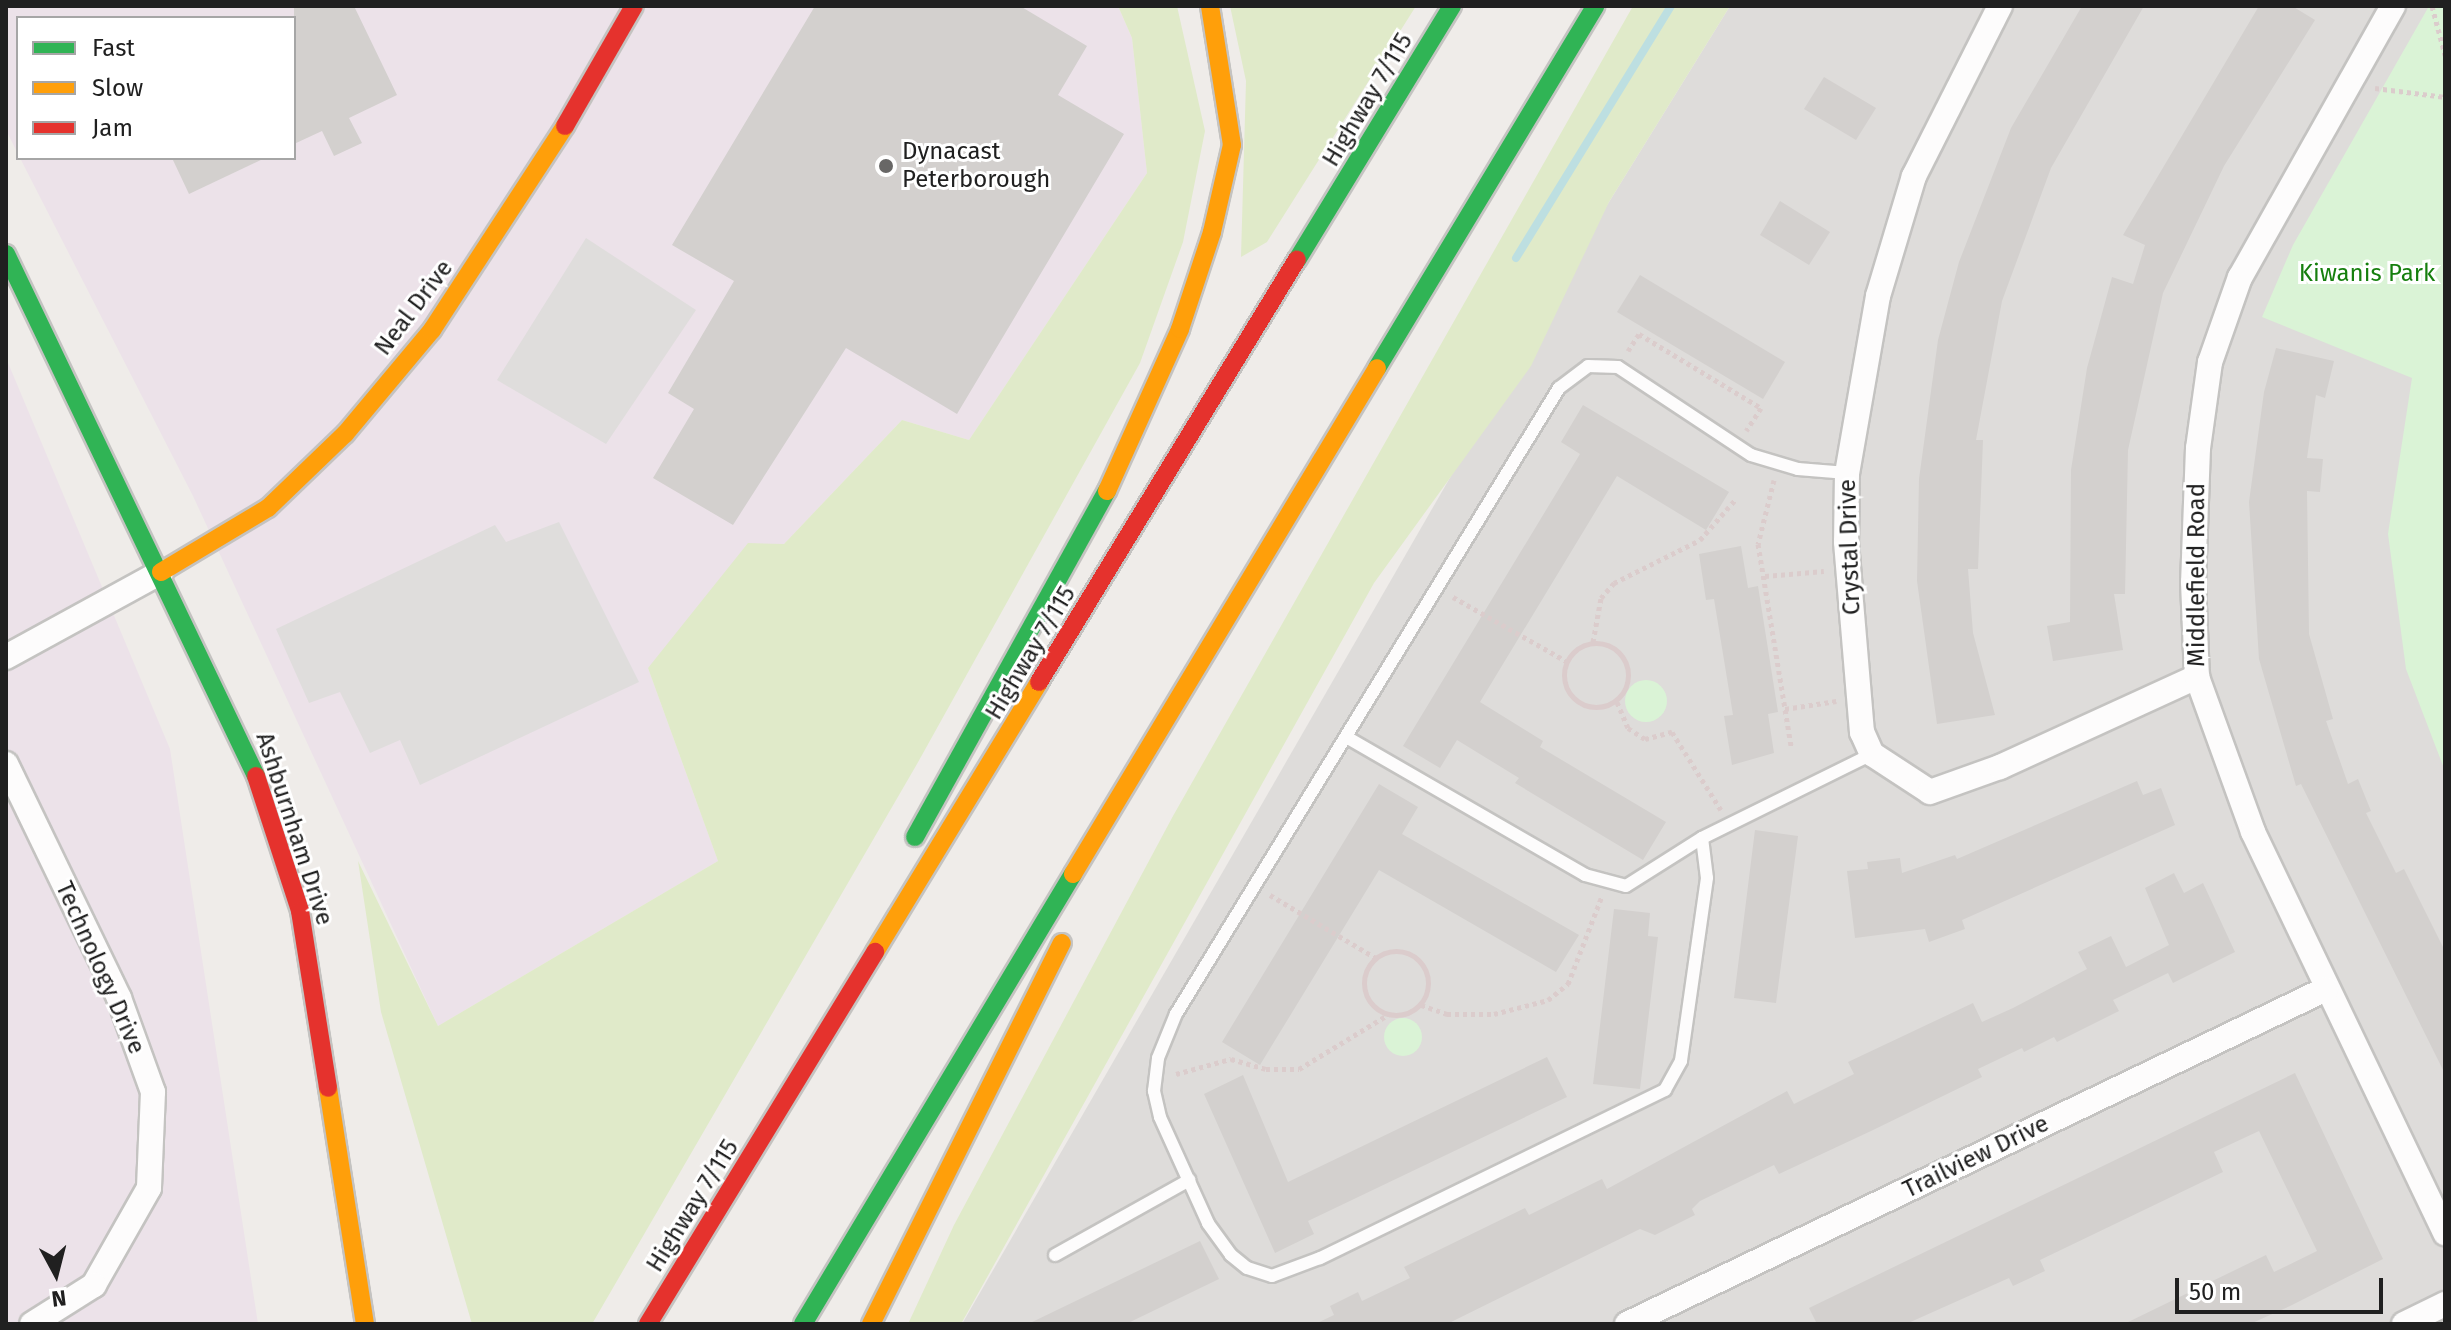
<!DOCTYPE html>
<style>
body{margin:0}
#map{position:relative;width:2451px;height:1330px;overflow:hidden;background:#efece9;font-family:"Fira Sans",sans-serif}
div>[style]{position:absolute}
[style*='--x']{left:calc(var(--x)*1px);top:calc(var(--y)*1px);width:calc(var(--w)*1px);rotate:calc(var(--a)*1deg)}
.residential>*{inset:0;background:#dedcda}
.industrial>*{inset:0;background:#ece2e9}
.grass>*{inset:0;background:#e0eac9}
.park>*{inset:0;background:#daf3d6}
.round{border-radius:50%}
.parking>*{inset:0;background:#dfdddc}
.stream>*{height:8px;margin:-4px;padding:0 4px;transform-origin:4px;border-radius:4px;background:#bddfe1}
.building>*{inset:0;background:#d3d0ce}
.path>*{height:5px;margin-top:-2.5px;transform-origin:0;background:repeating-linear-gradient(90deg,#dbcccc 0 4px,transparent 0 8px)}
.path>.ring{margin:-2.5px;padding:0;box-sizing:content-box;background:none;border:5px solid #dbcccc;border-radius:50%}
.roads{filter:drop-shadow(2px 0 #c4c3c1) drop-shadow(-2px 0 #c4c3c1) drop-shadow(0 2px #c4c3c1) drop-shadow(0 -2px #c4c3c1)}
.lane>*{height:12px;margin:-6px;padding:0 6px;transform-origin:6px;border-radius:6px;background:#fdfcfc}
.street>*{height:24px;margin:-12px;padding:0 12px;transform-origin:12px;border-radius:12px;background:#fdfcfc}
.fast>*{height:18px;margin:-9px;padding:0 9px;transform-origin:9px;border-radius:9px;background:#30b455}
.slow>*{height:18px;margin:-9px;padding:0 9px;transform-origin:9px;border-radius:9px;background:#ff9f0a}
.jam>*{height:18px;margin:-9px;padding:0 9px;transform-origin:9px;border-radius:9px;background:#e5322d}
.dots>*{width:22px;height:22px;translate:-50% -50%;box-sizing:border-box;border:4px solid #fff;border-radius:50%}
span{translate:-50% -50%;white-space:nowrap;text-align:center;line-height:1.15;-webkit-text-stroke:6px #fff;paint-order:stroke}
.street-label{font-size:24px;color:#202020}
.poi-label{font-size:24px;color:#202020}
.left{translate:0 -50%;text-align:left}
.park-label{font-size:24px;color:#167f0e}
.frame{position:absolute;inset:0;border:8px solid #202020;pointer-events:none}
.legend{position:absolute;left:16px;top:16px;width:280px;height:144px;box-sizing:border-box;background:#fff;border:2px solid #a6a6a6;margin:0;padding:10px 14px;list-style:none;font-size:24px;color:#202020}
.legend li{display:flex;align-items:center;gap:16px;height:40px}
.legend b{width:40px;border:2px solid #a6a6a6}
.north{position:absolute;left:16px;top:1234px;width:80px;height:80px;-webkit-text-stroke:6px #fff;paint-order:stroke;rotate:173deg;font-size:22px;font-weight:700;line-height:32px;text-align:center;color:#202020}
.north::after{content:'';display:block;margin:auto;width:28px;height:36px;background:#202020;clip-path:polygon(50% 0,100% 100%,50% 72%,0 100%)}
.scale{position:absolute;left:2175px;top:1278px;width:208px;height:36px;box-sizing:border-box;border:4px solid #202020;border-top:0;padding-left:10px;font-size:24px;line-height:28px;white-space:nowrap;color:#202020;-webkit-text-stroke:6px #fff;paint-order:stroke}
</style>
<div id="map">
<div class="residential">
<i style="clip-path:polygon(1730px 6px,2445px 6px,2445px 1324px,962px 1324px,1609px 202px)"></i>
</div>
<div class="industrial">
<i style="clip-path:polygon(6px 6px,1118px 6px,1132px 38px,1147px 173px,969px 440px,902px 420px,784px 544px,648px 668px,718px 861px,438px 1026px,193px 496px,20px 158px,294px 158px,294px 18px,18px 18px,18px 154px,6px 130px)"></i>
<i style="clip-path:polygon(6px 358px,170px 749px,258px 1324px,6px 1324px)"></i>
</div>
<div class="grass">
<i style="clip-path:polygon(1118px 6px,1177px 6px,1205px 131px,1183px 242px,1140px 363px,917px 764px,592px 1324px,472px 1324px,381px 1012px,358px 861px,438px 1026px,718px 861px,648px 668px,748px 543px,784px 544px,902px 420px,969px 440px,1147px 173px,1132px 38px)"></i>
<i style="clip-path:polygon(1230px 6px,1416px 6px,1267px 242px,1241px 257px,1246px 81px)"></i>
<i style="clip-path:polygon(1633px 6px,1730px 6px,1609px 202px,1531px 366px,1374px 583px,961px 1324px,908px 1324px,954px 1225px,1173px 816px)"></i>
</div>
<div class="park">
<i style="clip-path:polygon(2429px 6px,2445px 6px,2445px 771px,2406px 669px,2388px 534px,2412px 378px,2262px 317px,2293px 245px)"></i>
<i class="round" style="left:1625px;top:680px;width:42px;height:42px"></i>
<i class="round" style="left:1384px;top:1018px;width:38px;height:38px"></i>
</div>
<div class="parking">
<i style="clip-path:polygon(586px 238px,696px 310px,606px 444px,497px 380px)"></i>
<i style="clip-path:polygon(559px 522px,639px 682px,420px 785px,400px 740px,370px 753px,340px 692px,309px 703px,276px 629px,495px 525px,506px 542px)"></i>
</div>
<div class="stream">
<i style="--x:1516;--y:258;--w:296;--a:-58.4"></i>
</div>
<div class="building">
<i style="clip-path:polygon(294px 6px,354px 6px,397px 95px,349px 118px,362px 143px,334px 156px,322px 131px,294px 144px)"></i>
<i style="clip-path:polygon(815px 6px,1020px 6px,1087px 46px,1058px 95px,1124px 134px,957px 414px,846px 348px,733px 525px,653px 478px,694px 409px,668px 393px,734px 281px,672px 245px)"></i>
<i style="clip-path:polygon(2082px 6px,2144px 6px,2051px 168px,2002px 301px,1976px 440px,1983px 440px,1978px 569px,1968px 569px,1973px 633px,1995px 715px,1937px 724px,1917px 581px,1919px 479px,1938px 340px,1959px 262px,2011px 128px)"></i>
<i style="clip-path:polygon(2259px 6px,2292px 6px,2315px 20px,2224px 166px,2163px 293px,2128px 450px,2125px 594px,2114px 594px,2123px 650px,2053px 661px,2047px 626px,2070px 622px,2071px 470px,2087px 368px,2112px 277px,2133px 284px,2145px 245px,2123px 235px)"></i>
<i style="clip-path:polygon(1824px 77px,1876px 108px,1856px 140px,1804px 109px)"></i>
<i style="clip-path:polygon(172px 158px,265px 158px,189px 194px)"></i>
<i style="clip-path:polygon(1780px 201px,1830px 232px,1809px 265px,1760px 235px)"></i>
<i style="clip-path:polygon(1640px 275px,1785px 362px,1763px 399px,1617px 312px)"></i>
<i style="clip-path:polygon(2276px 348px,2334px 361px,2325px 398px,2316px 395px,2307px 458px,2323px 459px,2320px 492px,2307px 491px,2309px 634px,2333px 719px,2326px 721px,2348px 784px,2358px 779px,2371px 811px,2366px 813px,2396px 873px,2404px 869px,2445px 951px,2445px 1074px,2301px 784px,2296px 786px,2259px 659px,2249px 502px,2264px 392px)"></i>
<i style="clip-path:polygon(1583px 405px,1729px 492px,1706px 530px,1617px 476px,1480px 702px,1543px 741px,1540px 747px,1666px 822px,1643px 860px,1515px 783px,1519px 778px,1457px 740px,1440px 768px,1403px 746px,1580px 454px,1561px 442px)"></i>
<i style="clip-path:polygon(1741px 546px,1748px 588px,1758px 586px,1778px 712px,1768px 714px,1774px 753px,1732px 765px,1724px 716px,1733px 715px,1714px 599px,1706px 600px,1699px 554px)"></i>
<i style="clip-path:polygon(2137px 781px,2143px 795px,2161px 788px,2175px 825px,1962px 920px,1965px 929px,1929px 942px,1925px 929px,1855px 938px,1847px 871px,1868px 869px,1867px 862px,1900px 858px,1902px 873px,1955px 855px,1957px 859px)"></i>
<i style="clip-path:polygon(1379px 784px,1418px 807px,1402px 834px,1579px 935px,1556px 972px,1379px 870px,1260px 1065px,1222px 1042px)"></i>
<i style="clip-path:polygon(1755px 830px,1798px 836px,1776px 1003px,1734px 998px)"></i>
<i style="clip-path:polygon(2174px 873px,2184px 893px,2203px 883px,2235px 952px,2173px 983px,2168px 973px,2113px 1000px,2119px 1011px,2057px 1042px,2054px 1037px,2024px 1052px,2022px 1048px,1978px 1069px,1982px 1077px,1871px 1131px,1779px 1174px,1774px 1165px,1700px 1201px,1692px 1209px,1695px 1215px,1655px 1235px,1640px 1229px,1447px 1324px,1315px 1324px,1334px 1315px,1330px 1306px,1358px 1292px,1362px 1301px,1410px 1278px,1404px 1267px,1525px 1208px,1529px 1215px,1602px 1179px,1607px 1189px,1787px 1091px,1794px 1104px,1854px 1074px,1848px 1062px,1973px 1003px,1982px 1022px,2013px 1008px,2087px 969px,2078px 952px,2111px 936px,2126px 967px,2169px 945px,2145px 888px)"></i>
<i style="clip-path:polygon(1614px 909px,1650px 913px,1648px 936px,1658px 937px,1640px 1089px,1593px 1084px)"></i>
<i style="clip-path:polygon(1547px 1057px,1567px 1097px,1308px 1221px,1314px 1234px,1275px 1253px,1204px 1094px,1243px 1075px,1288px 1182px)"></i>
<i style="clip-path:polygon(2295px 1073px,2383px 1259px,2290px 1306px,2250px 1324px,2124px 1324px,2266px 1255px,2274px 1272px,2317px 1251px,2259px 1131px,2214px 1152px,2223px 1172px,2040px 1260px,2045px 1271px,2013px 1286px,2009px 1278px,1906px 1324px,1817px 1324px,1809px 1308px)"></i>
<i style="clip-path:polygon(1200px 1241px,1219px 1279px,1126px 1324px,1028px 1324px)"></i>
</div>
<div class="path">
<i style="--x:2432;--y:6;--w:51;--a:75.1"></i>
<i style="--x:2375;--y:88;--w:71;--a:7.3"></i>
<i style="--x:1628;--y:351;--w:20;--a:-57"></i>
<i style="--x:1639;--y:334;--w:143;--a:31.2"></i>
<i style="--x:1761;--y:408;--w:27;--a:123"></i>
<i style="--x:1774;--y:480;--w:66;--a:104"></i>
<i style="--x:1758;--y:544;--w:205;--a:80.7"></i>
<i style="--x:1765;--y:576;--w:59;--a:-4.8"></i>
<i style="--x:1453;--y:597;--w:130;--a:29.5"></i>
<i style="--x:1593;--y:642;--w:45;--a:-79.7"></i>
<i style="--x:1601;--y:598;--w:20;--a:-49"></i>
<i style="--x:1614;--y:583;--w:96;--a:-26.6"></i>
<i style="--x:1700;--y:540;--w:53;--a:-48.8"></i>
<i class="ring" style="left:1564px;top:643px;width:59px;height:59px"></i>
<i style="--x:1617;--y:702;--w:28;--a:67"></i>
<i style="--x:1628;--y:728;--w:20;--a:33"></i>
<i style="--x:1645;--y:739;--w:28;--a:-15"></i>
<i style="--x:1672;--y:732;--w:92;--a:57.9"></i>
<i style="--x:1785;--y:709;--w:52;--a:-8.9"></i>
<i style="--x:1270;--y:895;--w:123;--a:30.7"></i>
<i class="ring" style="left:1364px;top:951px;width:59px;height:59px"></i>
<i style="--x:1421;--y:1005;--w:28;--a:19"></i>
<i style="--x:1447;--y:1014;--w:47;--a:0"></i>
<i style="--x:1494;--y:1014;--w:56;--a:-14.5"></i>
<i style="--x:1548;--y:1000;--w:26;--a:-39"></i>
<i style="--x:1568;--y:984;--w:94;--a:-68.9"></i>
<i style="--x:1176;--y:1074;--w:57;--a:-15.3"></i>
<i style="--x:1231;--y:1059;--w:36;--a:16"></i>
<i style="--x:1266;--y:1069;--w:33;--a:0"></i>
<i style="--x:1299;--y:1069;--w:105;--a:-31.4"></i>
</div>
<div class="roads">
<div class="lane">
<i style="--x:1348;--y:738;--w:274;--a:30"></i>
<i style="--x:1585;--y:875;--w:42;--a:15"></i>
<i style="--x:1626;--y:886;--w:90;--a:-32.3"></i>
<i style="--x:1702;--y:838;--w:190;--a:-26.3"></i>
<i style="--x:1702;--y:838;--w:40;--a:82.9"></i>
<i style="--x:1707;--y:878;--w:185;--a:98.1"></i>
<i style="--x:1681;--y:1061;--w:33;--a:119"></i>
<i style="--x:1665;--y:1090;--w:384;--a:154"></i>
<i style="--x:1320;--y:1258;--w:51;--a:159.4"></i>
<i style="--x:1272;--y:1276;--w:26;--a:-162"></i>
<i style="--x:1247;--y:1268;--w:21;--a:-141"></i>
<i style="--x:1231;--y:1255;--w:39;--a:-126"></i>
<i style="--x:1208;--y:1223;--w:116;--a:-114.4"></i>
<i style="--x:1160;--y:1117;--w:27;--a:-103"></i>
<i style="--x:1154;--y:1091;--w:33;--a:-83"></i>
<i style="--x:1158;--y:1058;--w:48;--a:-67.8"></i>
<i style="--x:1176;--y:1014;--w:734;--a:-58.54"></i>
<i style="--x:1559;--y:388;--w:36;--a:-37"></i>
<i style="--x:1588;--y:366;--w:30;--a:2"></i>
<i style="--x:1618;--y:367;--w:159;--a:33.5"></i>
<i style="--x:1751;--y:455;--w:49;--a:16.6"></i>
<i style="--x:1798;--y:469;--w:49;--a:4.7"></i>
<i style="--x:1055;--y:1255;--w:154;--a:-29.2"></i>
</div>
<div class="street">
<i style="--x:2000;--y:6;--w:191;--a:116.8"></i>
<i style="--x:1914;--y:176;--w:125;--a:106.7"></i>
<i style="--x:1878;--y:296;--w:180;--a:99.9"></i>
<i style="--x:1847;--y:473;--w:69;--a:90.8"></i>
<i style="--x:1846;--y:542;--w:191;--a:85.2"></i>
<i style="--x:1862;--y:732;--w:24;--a:66"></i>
<i style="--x:1872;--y:754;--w:69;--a:33.2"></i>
<i style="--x:1930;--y:792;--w:74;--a:-19.7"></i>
<i style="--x:2000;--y:767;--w:217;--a:-24.6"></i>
<i style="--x:2393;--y:6;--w:311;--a:119.4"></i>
<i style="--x:2240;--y:277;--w:90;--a:109.4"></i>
<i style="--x:2210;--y:362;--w:87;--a:97.9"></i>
<i style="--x:2198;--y:448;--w:134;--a:92.1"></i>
<i style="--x:2193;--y:582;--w:95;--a:87.6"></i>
<i style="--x:2197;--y:677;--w:165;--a:70.1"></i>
<i style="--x:2253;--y:832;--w:445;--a:64.4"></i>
<i style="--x:6;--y:657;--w:177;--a:-28.7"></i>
<i style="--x:6;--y:764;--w:260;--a:64.2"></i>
<i style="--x:119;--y:998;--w:100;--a:70.1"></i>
<i style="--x:153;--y:1092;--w:96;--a:92.4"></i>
<i style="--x:149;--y:1188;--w:112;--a:119.6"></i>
<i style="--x:94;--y:1285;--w:73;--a:147.8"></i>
<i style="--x:1627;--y:1324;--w:775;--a:-25.61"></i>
<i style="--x:2404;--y:1324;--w:46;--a:-26"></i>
</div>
<div class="fast">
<i style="--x:6;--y:254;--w:579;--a:64.41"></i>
<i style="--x:1297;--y:260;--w:298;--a:-58.6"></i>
<i style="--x:1377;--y:368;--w:423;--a:-58.9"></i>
<i style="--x:915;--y:837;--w:396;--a:-61"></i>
<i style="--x:803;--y:1324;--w:525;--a:-59.04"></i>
</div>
<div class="slow">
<i style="--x:1107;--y:491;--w:178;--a:-65.7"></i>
<i style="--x:1180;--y:329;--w:102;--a:-71.7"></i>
<i style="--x:1212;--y:232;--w:89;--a:-77.1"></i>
<i style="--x:1232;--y:145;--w:141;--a:-99"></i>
<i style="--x:161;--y:572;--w:125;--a:-30.9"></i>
<i style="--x:268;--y:508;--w:107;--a:-43.9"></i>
<i style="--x:345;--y:434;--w:136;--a:-50.1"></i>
<i style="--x:432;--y:330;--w:244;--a:-56.9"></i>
<i style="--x:1073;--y:874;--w:590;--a:-59"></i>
<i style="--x:875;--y:952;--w:316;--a:-58.7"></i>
<i style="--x:328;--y:1088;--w:239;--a:81.1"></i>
<i style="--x:871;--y:1324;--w:426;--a:-63.4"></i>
</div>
<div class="jam">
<i style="--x:565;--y:126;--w:138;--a:-60.1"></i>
<i style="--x:1039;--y:682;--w:495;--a:-58.6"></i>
<i style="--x:256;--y:776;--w:142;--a:71.9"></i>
<i style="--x:300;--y:911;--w:179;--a:81"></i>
<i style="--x:648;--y:1324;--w:436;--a:-58.6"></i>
</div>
</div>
<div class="dots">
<i style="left:886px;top:166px;background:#686766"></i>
</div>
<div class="street-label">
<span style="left:1368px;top:100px;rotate:-59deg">Highway 7/115</span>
<span style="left:414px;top:308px;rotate:-53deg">Neal Drive</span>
<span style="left:1850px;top:547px;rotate:-92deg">Crystal Drive</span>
<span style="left:2197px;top:575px;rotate:-90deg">Middlefield Road</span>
<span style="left:1031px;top:653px;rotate:-59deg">Highway 7/115</span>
<span style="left:294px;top:829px;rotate:72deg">Ashburnham Drive</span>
<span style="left:100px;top:968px;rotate:66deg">Technology Drive</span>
<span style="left:1976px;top:1157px;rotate:-26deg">Trailview Drive</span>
<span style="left:693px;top:1206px;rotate:-58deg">Highway 7/115</span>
</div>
<div class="poi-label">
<span class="left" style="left:902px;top:166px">Dynacast<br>Peterborough</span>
</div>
<div class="park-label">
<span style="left:2367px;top:274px">Kiwanis Park</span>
</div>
<div class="frame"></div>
<ul class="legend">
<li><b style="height:10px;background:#30b455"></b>Fast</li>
<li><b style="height:10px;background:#ff9f0a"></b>Slow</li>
<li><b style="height:10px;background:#e5322d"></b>Jam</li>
</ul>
<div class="north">N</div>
<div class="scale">50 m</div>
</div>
